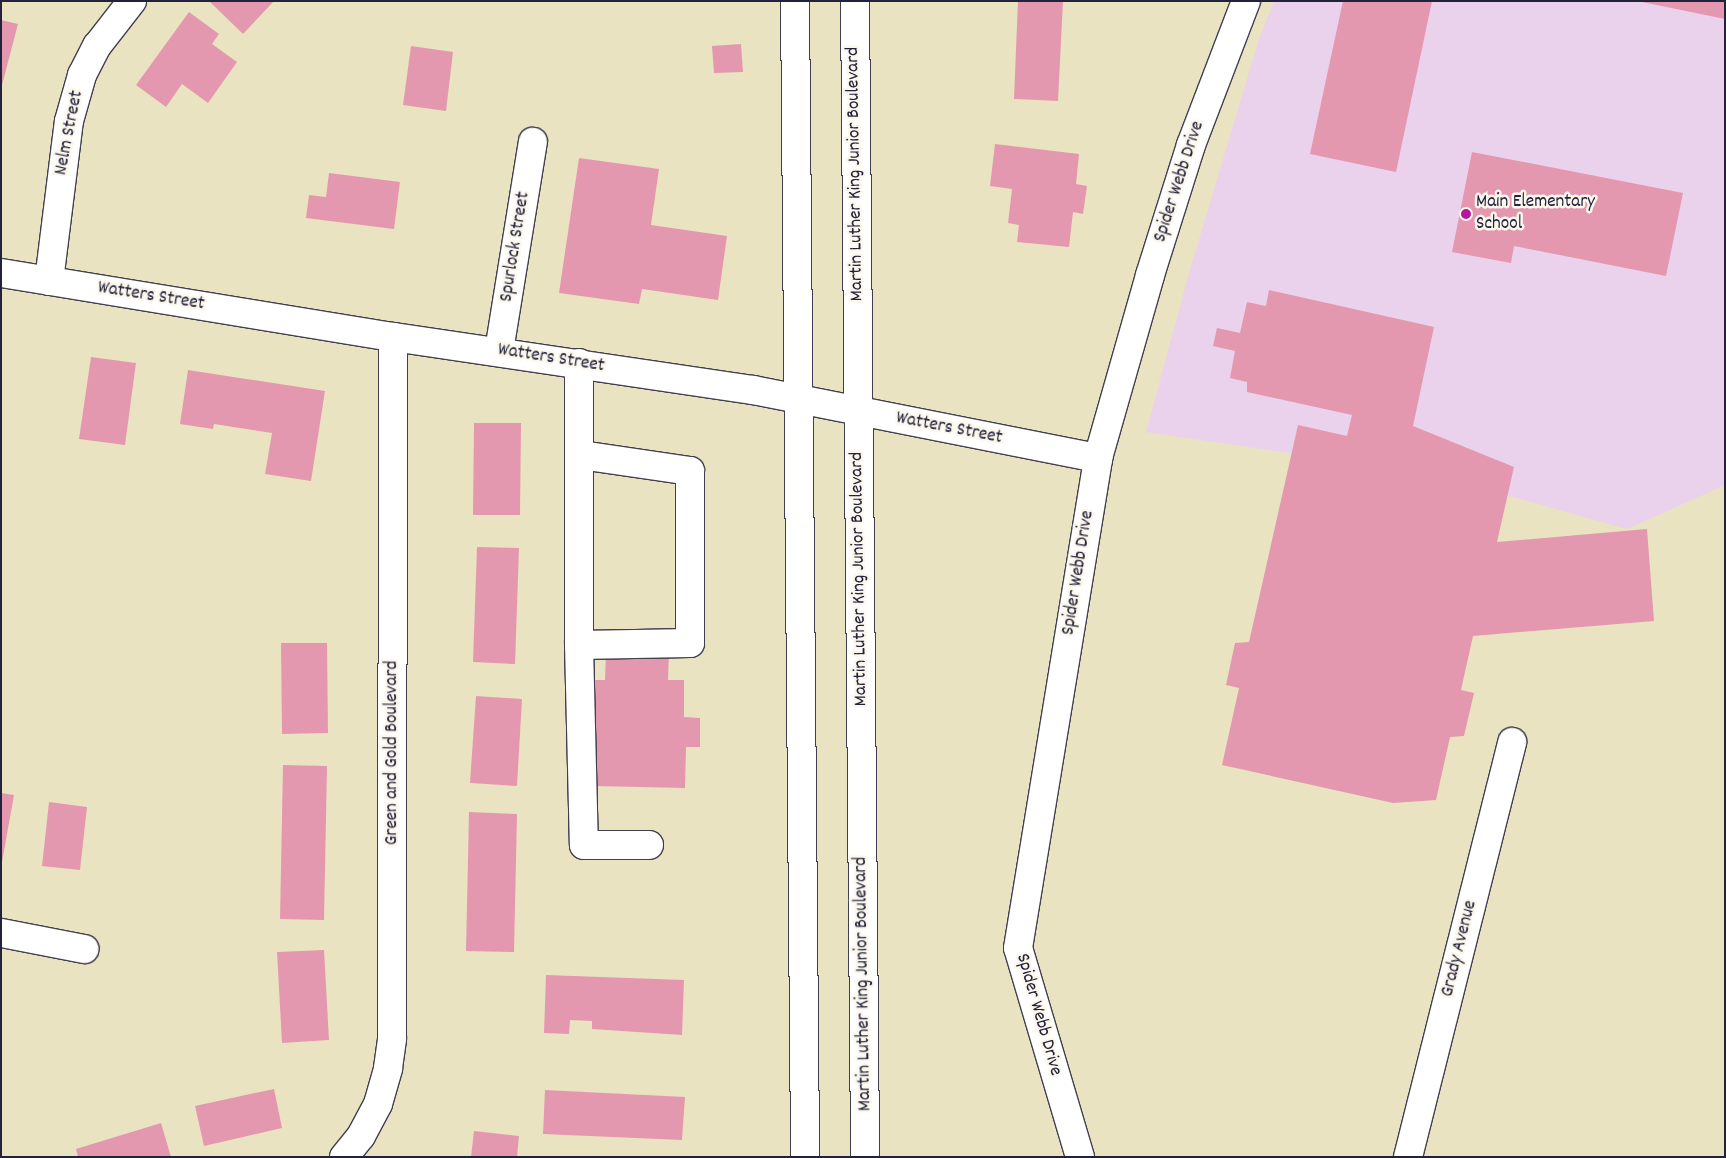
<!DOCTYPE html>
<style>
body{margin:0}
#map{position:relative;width:1726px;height:1158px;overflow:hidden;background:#eae3c1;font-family:Dekko,sans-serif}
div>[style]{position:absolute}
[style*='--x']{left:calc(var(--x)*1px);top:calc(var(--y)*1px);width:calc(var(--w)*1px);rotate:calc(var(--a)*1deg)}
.built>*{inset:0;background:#ead1ec}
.building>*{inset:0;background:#e498af}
.roads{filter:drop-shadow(1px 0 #403f4f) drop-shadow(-1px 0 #403f4f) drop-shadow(0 1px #403f4f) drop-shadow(0 -1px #403f4f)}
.minor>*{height:28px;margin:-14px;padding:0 14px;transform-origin:14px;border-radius:14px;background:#fff}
.major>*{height:28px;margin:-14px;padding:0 14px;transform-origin:14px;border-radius:14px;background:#fff}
.dots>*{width:14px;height:14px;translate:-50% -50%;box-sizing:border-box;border:2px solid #fbf7ec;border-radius:50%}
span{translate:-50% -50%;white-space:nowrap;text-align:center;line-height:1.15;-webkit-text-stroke:5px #fbf7ec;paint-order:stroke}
.street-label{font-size:19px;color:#22223b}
.poi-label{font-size:19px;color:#22223b}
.left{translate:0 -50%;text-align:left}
.frame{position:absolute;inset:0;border:2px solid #22223b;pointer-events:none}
</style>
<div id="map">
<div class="built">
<i style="clip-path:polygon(1274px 1px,1725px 1px,1725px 485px,1627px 529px,1431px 474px,1146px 432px,1189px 273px,1259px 39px)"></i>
</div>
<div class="building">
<i style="clip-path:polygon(209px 1px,274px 1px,243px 34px)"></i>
<i style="clip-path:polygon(1018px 1px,1063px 1px,1058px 101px,1014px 99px)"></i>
<i style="clip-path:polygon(1343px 1px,1432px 1px,1396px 172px,1310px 154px)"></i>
<i style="clip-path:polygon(1725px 1px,1725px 19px,1642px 2px,1642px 1px)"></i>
<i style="clip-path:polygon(189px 12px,219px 34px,212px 44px,237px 62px,208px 103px,182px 84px,166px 107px,136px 85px)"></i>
<i style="clip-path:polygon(1px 20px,18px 24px,2px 85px,1px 85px)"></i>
<i style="clip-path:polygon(741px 44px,743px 72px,714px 73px,712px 46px)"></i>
<i style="clip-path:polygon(411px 46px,453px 52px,446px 111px,403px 105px)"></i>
<i style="clip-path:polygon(995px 144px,1079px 154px,1076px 184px,1087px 186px,1083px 214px,1073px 212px,1069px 247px,1017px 242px,1019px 225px,1008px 223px,1012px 189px,990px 186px)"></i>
<i style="clip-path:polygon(1472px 152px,1683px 193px,1666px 276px,1514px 246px,1511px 263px,1452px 252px)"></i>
<i style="clip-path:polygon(579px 158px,659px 169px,651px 225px,727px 236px,718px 300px,642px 289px,639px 304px,559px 293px)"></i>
<i style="clip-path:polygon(329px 173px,400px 182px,394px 229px,306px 218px,309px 195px,326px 197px)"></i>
<i style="clip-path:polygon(1269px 290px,1434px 327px,1413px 426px,1514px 467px,1497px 542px,1647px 529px,1654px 621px,1473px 636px,1461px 690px,1474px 693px,1464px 736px,1450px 737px,1436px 800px,1393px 803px,1222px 765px,1239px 688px,1226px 685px,1235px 643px,1249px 642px,1298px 425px,1347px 436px,1352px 415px,1247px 392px,1247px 382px,1230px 378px,1235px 351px,1213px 346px,1217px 328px,1240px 333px,1247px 302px,1266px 306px)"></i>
<i style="clip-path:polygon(91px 357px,136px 363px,125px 445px,79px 439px)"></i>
<i style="clip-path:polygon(188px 370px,325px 391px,311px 481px,265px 474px,272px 433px,214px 424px,213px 429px,180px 424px)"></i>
<i style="clip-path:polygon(474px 423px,521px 423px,520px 515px,473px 515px)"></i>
<i style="clip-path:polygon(477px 547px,519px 548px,515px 664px,473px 662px)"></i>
<i style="clip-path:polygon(281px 643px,327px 643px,328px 733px,282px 734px)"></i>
<i style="clip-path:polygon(606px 650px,669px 651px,668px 680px,684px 680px,684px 717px,700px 718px,700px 747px,686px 747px,685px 788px,593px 786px,595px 680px,605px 680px)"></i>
<i style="clip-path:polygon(476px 696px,522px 699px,517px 786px,470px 783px)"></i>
<i style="clip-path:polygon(283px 765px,327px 766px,324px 920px,280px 919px)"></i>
<i style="clip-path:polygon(1px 793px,14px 795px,2px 862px,1px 861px)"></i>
<i style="clip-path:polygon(49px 802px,87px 807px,80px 870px,42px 866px)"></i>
<i style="clip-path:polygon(469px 812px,517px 814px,514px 952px,466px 951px)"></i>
<i style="clip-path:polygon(324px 950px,329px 1040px,282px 1043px,277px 952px)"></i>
<i style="clip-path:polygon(546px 975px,684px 980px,682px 1035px,592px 1029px,592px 1021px,570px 1020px,569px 1034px,544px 1033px)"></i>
<i style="clip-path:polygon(274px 1089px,282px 1128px,204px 1146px,195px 1106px)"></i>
<i style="clip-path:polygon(545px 1090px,685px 1097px,682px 1140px,543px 1134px)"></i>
<i style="clip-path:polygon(161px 1123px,171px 1157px,78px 1157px,76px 1149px)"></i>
<i style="clip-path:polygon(474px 1131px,519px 1136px,517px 1157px,471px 1157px)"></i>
</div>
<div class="roads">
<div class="minor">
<i style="--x:1;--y:273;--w:397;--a:9.3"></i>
<i style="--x:393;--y:337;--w:364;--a:8.4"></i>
<i style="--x:753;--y:390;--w:352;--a:11.2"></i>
<i style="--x:49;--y:281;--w:161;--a:-82.9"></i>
<i style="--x:69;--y:121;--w:48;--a:-74.2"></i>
<i style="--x:82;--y:75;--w:33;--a:-63"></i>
<i style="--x:97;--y:46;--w:57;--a:-52.1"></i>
<i style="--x:499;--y:351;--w:212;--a:-80.8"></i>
<i style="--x:579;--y:363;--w:282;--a:90"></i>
<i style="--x:579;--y:645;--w:200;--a:88.6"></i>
<i style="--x:584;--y:845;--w:65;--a:0"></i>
<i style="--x:579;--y:645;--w:111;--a:-1"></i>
<i style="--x:690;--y:643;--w:172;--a:-90"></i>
<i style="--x:690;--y:471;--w:111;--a:-171.7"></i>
<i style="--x:1;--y:933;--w:85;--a:10.9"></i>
<i style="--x:344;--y:1157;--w:27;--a:-51"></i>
<i style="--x:361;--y:1136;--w:36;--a:-62"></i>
<i style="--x:378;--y:1104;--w:37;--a:-74"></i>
<i style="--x:388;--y:1068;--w:30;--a:-82"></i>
<i style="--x:392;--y:1038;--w:701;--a:-89.92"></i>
<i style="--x:1080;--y:1157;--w:218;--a:-106.5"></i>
<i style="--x:1018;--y:948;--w:496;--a:-80.7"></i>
<i style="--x:1098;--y:458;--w:190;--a:-74.1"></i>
<i style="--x:1150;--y:275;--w:136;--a:-72.5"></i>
<i style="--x:1191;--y:145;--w:154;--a:-69.1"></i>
<i style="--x:1408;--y:1157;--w:428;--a:-75.9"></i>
</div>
<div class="major">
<i style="--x:795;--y:1;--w:1156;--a:89.5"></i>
<i style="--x:855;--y:1;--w:1156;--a:89.5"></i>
</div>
</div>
<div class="dots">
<i style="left:1466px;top:214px;background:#b5179e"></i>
</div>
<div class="street-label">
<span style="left:70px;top:133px;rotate:-79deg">Nelm Street</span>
<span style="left:856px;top:174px;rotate:-91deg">Martin Luther King Junior Boulevard</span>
<span style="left:1180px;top:182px;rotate:-72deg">Spider Webb Drive</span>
<span style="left:516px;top:247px;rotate:-81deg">Spurlock Street</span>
<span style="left:151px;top:297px;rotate:9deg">Watters Street</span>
<span style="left:551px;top:359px;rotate:9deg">Watters Street</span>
<span style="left:949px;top:429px;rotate:11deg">Watters Street</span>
<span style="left:1079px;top:573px;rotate:-81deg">Spider Webb Drive</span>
<span style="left:860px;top:579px;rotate:-91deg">Martin Luther King Junior Boulevard</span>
<span style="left:393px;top:753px;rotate:-90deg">Green and Gold Boulevard</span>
<span style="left:1460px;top:949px;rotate:-76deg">Grady Avenue</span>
<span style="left:864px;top:984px;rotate:-91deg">Martin Luther King Junior Boulevard</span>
<span style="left:1038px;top:1015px;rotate:74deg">Spider Webb Drive</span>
</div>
<div class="poi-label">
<span class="left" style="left:1476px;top:214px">Main Elementary<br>School</span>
</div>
<div class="frame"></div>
</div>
